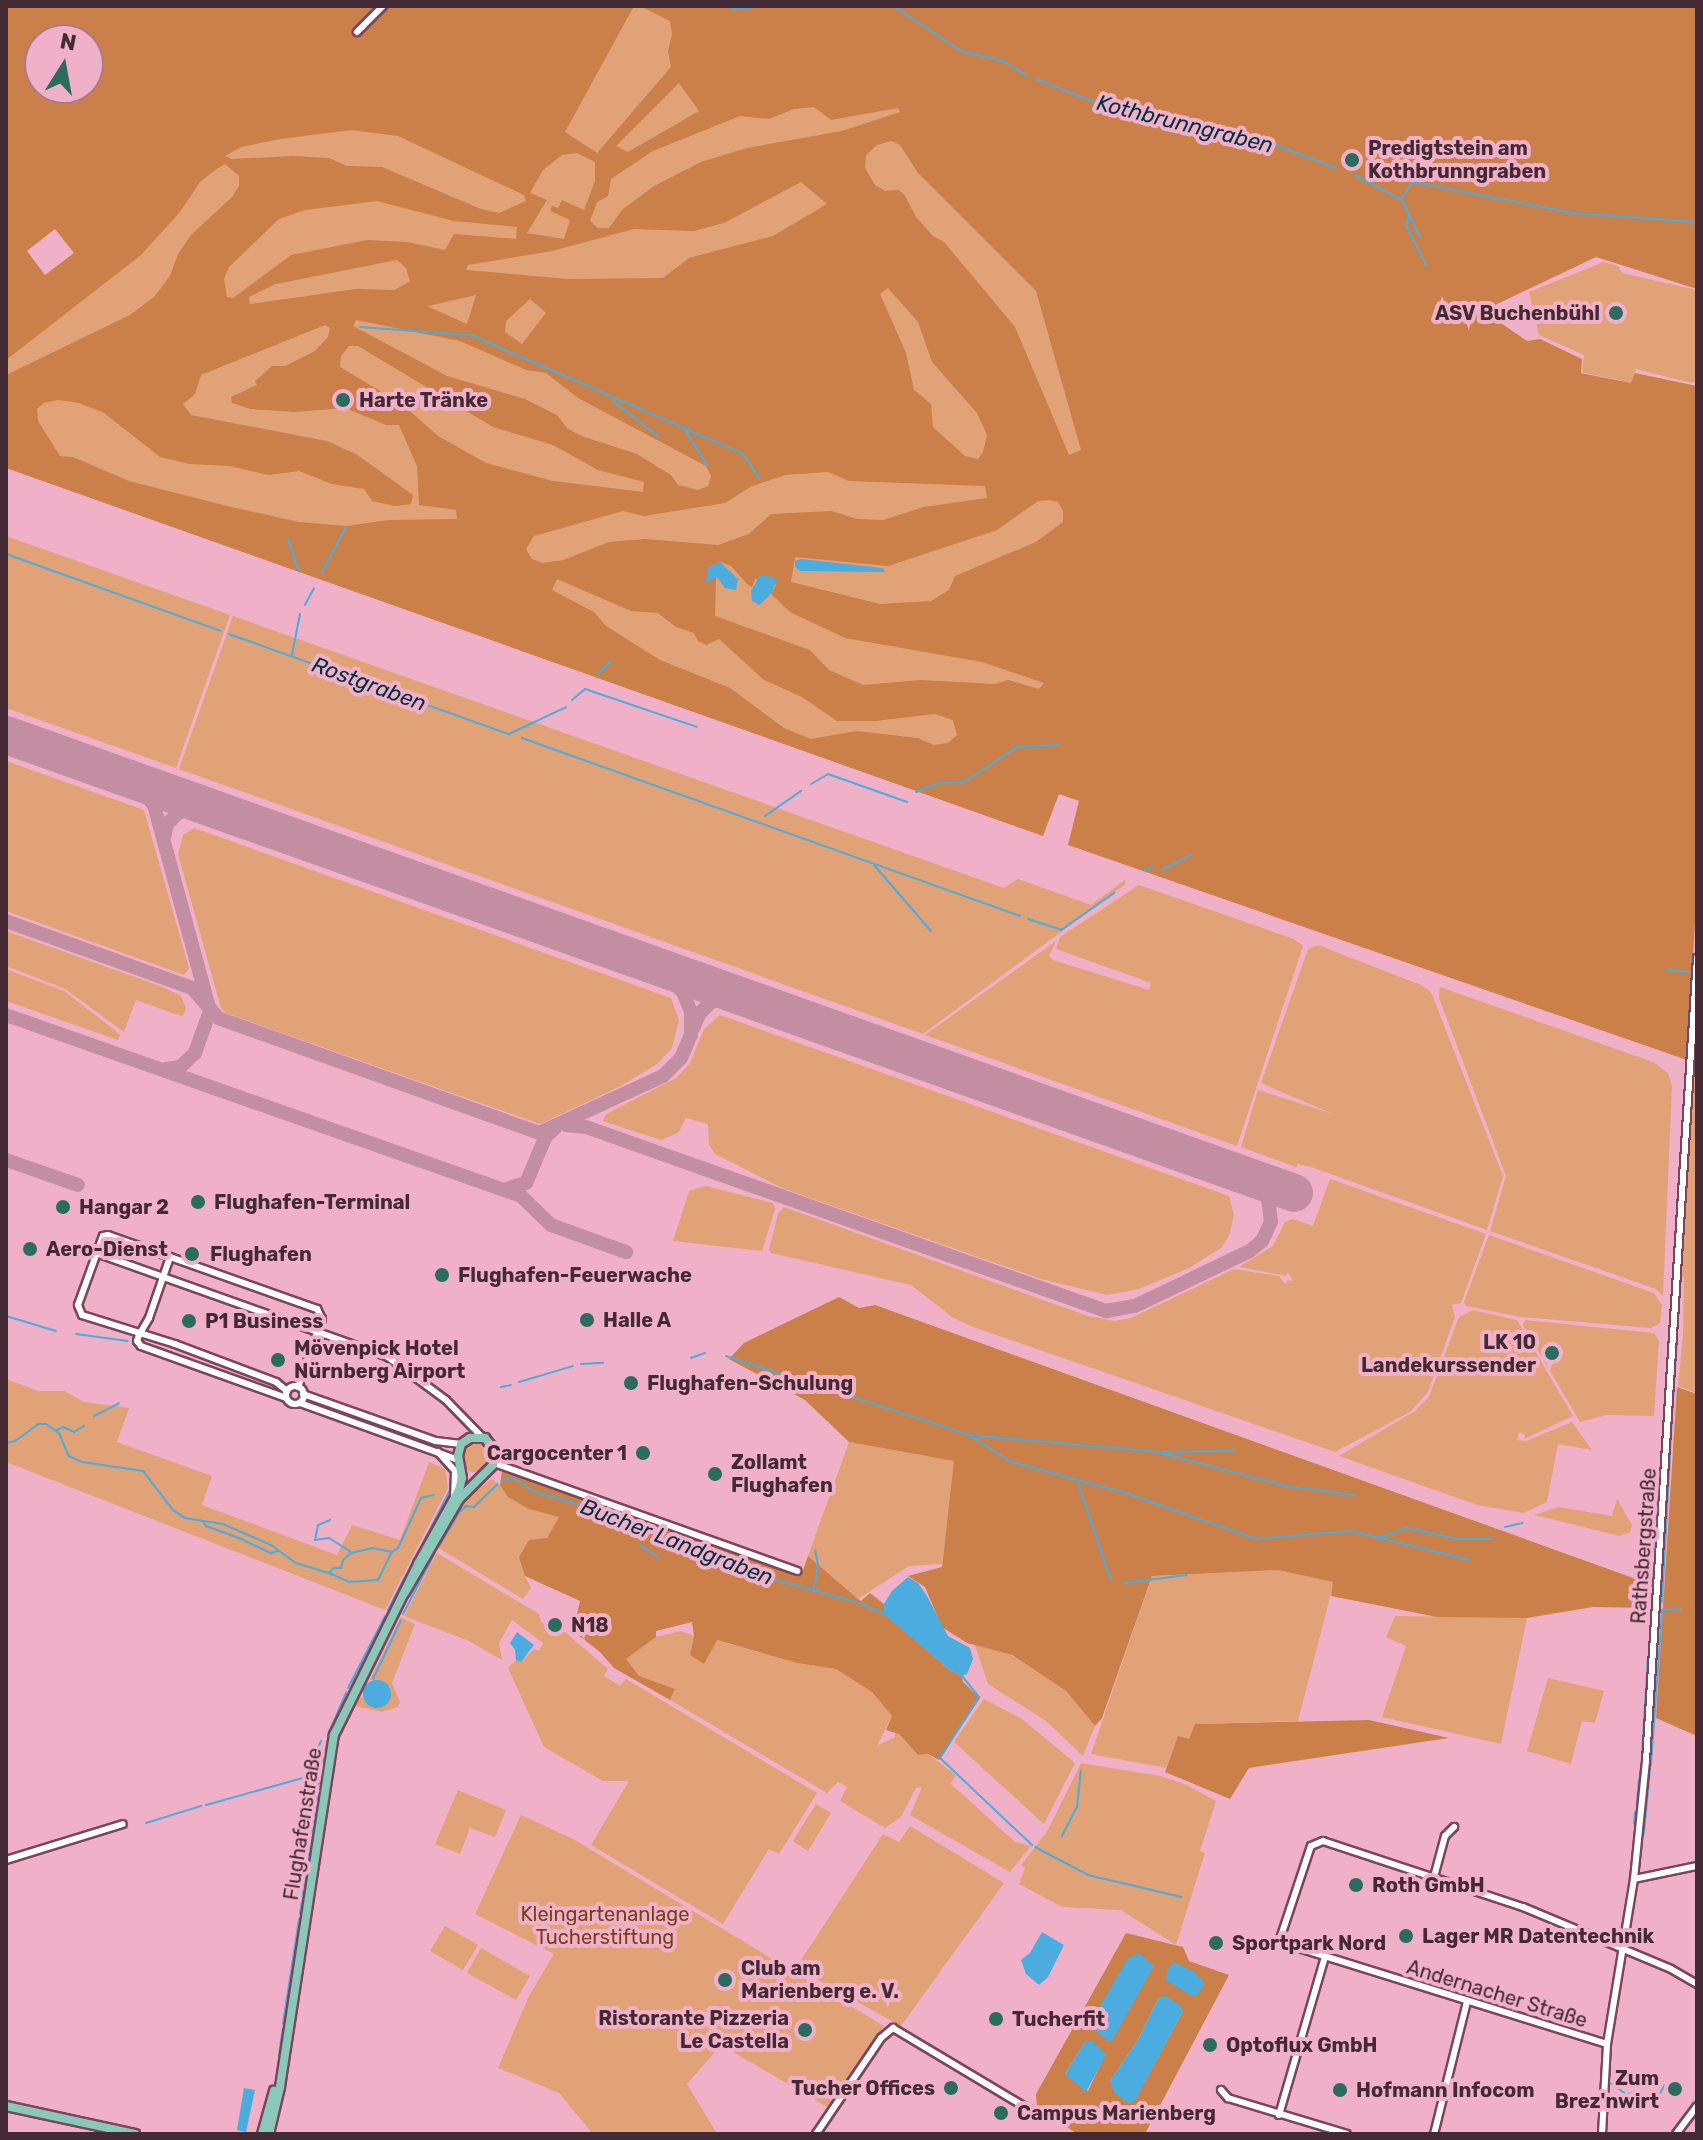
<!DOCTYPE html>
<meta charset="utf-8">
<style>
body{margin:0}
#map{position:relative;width:1703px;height:2140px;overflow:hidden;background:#f0b1c8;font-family:Rubik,sans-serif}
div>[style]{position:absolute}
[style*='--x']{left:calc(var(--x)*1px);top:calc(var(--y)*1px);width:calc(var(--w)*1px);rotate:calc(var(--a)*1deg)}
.green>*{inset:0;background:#e1a278}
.round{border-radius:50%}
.forest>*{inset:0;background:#cb7f49}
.water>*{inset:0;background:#4aacdf}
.stream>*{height:2px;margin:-1px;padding:0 1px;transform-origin:1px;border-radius:1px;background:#4aacdf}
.taxiway>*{height:14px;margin:-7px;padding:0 7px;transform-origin:7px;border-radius:7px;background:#c48ea2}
.runway>*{height:38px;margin:-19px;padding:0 19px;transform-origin:19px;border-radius:19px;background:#c48ea2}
.roads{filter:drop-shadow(2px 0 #7b455b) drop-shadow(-2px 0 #7b455b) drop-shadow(0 2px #7b455b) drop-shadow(0 -2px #7b455b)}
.minor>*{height:6px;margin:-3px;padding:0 3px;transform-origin:3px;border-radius:3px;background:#fff}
.minor>.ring{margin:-3px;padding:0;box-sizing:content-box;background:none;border:6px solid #fff;border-radius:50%}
.major>*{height:8px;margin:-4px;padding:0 4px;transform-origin:4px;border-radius:4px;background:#8ac8b9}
.dots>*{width:22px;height:22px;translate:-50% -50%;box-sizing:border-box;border:4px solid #f0b1c8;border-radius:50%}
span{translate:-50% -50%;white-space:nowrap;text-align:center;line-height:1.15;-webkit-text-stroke:8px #f0b1c8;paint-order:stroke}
.poi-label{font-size:20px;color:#432a34;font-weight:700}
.left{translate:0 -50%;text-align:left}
.right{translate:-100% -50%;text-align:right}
.street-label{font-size:20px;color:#432a34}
.park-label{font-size:20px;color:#744119}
.water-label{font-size:22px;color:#022f43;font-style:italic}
.frame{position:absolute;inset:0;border:8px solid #432a34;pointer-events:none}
.north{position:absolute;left:24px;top:24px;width:80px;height:80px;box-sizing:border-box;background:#f0b1c8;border:2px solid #ab7b8d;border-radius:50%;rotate:11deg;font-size:22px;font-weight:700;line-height:32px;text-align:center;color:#432a34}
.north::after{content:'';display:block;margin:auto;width:28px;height:36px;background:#2a6c5d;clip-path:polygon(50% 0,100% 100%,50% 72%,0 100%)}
</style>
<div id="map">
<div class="green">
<i style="clip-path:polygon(625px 6px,683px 6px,895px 94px,1043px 278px,1130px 435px,1070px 731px,835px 758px,6px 464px,6px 320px,234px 144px)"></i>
<i style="clip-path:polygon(1604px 262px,1618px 266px,1622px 273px,1697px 290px,1697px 381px,1691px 383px,1636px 369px,1632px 383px,1582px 372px,1584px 355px,1539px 335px,1529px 292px)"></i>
<i style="clip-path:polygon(6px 536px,230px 615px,176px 768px,6px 708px)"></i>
<i style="clip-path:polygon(233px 616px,1004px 888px,1018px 879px,1091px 905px,1125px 880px,1126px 884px,923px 1034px,179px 769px)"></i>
<i style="clip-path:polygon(6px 761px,144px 810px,189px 968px,184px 975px,6px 911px)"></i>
<i style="clip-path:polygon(194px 828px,671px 998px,679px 1020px,672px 1048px,656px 1065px,619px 1087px,540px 1124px,226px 1013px,221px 1008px,178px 854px,183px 835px)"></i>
<i style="clip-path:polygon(1139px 885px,1294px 939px,1303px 946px,1237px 1146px,925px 1035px,1056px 941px,1049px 956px,1053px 960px,1149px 990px,1151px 983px,1056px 949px,1060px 937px)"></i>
<i style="clip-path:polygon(6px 931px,163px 987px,181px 996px,186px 1008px,184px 1014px,181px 1016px,136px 1000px,124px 1032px,65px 989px,6px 966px)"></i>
<i style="clip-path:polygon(1318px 945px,1421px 985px,1431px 992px,1503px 1176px,1487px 1230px,1311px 1167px,1298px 1164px,1296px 1167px,1241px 1147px,1258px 1090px,1333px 1114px,1261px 1083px,1308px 949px)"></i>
<i style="clip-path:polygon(6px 969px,64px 991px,116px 1031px,120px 1035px,118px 1040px,6px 1001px)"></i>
<i style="clip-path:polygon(1440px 987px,1653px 1062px,1668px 1073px,1672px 1086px,1663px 1296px,1656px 1289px,1490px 1231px,1506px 1176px,1439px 998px)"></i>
<i style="clip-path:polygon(720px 1015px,1229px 1196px,1234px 1215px,1229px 1236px,1221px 1248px,1189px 1268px,1139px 1289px,1107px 1295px,1041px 1279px,782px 1188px,715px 1154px,709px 1145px,708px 1124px,686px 1118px,678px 1133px,661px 1140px,603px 1121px,606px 1114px,676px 1078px,690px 1063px,704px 1029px)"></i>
<i style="clip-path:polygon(1697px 1069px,1697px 1393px,1678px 1386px,1683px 1333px,1684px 1277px,1681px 1276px,1693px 1079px)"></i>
<i style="clip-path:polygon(1330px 1179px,1486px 1234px,1461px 1303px,1452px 1305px,1455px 1317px,1428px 1392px,1410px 1412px,1335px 1452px,973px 1327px,952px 1317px,911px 1285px,771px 1253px,769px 1249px,778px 1214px,784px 1207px,1088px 1316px,1115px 1321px,1131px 1318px,1234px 1269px,1279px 1276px,1285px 1284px,1288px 1280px,1293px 1281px,1288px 1272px,1286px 1276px,1239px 1267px,1273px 1246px,1285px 1222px,1293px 1219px,1313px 1226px)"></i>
<i style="clip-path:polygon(706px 1186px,773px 1203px,775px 1209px,762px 1251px,673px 1241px,689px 1191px)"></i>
<i style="clip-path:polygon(1489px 1235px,1654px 1293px,1662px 1305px,1660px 1323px,1651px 1328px,1520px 1317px,1466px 1306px,1464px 1302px)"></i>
<i style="clip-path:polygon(1473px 1310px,1517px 1320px,1573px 1416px,1524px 1439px,1525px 1435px,1519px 1432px,1517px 1440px,1526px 1441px,1572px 1422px,1592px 1450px,1558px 1444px,1547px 1502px,1524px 1513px,1477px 1505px,1339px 1456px,1415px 1411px,1429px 1397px,1459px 1317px)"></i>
<i style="clip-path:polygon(1525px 1320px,1654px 1333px,1659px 1341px,1654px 1416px,1606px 1415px,1580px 1422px,1550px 1371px,1556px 1352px,1551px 1351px,1547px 1366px,1523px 1325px)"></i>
<i style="clip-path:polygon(6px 1379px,38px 1391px,64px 1391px,84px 1402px,129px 1408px,117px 1442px,212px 1476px,202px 1505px,337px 1555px,352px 1525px,400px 1540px,429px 1462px,445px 1469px,448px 1488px,385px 1610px,6px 1462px)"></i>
<i class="round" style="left:459px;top:1440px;width:32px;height:32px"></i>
<i style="clip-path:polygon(849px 1442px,955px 1461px,942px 1564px,909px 1566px,858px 1599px,808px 1556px)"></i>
<i style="clip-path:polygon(492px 1479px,529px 1509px,560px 1517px,525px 1576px,531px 1588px,523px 1599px,437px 1547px,466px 1498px)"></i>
<i style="clip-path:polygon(1617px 1499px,1632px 1525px,1630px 1532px,1620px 1536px,1534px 1515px,1559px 1507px,1612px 1516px)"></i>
<i style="clip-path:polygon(437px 1553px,539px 1614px,541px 1622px,557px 1632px,565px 1632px,608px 1669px,604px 1676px,620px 1686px,626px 1679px,817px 1793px,779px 1854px,769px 1849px,723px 1924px,591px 1845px,629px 1781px,603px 1781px,544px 1747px,508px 1668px,516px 1660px,521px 1662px,534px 1649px,539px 1651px,543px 1643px,512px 1620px,499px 1643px,502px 1660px,469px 1641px,404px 1616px)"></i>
<i style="clip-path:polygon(1278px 1570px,1334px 1582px,1298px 1721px,1195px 1724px,1189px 1740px,1178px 1737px,1166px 1768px,1091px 1754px,1152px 1576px)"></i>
<i style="clip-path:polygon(1395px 1616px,1527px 1618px,1501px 1744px,1382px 1717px,1406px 1646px,1386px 1637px)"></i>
<i style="clip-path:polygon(401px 1617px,415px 1624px,392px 1683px,400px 1702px,398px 1707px,382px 1712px,355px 1706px,361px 1697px,376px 1706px,373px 1679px,369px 1681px)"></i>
<i style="clip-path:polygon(681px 1631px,694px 1636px,690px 1655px,704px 1663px,716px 1640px,797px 1663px,836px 1669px,872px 1692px,892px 1716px,877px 1746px,895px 1737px,895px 1732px,899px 1734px,918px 1755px,928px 1754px,956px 1775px,951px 1784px,1015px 1842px,1031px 1846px,1010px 1872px,910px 1815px,922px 1787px,916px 1788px,901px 1817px,885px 1828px,840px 1801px,847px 1787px,838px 1782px,827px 1793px,670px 1700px,674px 1689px,639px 1676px,625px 1659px,656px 1637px)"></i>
<i style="clip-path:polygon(975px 1645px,1011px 1655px,1066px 1691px,1095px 1726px,1083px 1756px,1046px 1721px,988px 1684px)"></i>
<i style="clip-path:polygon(1548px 1678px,1604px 1691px,1595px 1723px,1582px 1721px,1571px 1764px,1527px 1751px)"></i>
<i style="clip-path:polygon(984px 1699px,1022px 1719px,1075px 1763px,1044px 1824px,954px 1742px)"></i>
<i style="clip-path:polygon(1081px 1763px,1160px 1776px,1187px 1785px,1216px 1801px,1200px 1851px,1205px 1853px,1176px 1945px,1121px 1910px,1062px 1907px,1019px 1884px,1025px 1868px,1021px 1865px,1047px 1832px)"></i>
<i style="clip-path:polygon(458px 1790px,506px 1810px,495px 1837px,470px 1828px,460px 1854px,435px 1844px)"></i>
<i style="clip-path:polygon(816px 1804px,831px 1813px,808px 1851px,793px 1841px)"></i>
<i style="clip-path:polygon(521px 1815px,573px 1839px,884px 2026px,829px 2108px,721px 2045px,687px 2084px,717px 2134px,593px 2134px,559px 2093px,498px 2068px,529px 1996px,554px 1954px,475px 1914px)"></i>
<i style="clip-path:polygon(910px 1826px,1004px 1883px,901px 2026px,796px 1968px,883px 1834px,899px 1842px)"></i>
<i style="clip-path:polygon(445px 1926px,478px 1945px,463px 1970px,430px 1951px)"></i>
<i style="clip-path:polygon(481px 1948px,530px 1976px,516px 2000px,467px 1973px)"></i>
</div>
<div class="forest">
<i style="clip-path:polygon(evenodd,6px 6px,634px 6px,565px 132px,597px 153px,671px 67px,668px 51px,672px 34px,670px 21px,640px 6px,1697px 6px,1697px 289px,1596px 257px,1493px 306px,1492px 317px,1527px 341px,1540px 339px,1582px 359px,1581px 373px,1631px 383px,1635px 373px,1697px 386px,1697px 888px,1687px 1060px,1068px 845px,1079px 801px,1059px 794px,1043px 836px,6px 468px,6px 375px,130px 315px,154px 297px,170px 276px,178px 254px,191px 235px,232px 197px,239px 186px,239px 176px,225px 164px,215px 170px,200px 182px,180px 212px,141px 255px,6px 360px,6px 6px,40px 40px,88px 40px,88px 88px,40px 88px,40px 40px,6px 6px,679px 83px,699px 111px,628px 152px,616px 146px,679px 83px,6px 6px,814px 107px,831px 120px,898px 108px,900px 112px,842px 131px,747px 148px,701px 162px,654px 186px,622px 210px,609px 228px,598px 228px,590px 221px,597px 202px,608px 196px,611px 179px,653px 151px,740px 116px,769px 119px,794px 109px,814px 107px,6px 6px,352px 130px,398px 136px,524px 195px,526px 201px,499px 213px,481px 209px,382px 167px,347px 166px,329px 158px,293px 156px,231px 159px,225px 156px,241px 147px,280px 139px,352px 130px,6px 6px,891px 141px,900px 145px,918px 173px,1036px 291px,1081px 450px,1069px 455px,1015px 327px,944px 242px,933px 236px,916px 217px,904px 194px,898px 190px,885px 191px,875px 185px,865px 168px,866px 155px,877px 145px,891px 141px,6px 6px,577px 153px,595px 162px,595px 181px,584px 210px,562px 200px,558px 208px,552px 206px,550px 211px,570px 220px,564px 239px,527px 233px,547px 200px,530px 193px,543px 170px,562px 155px,577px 153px,6px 6px,801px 182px,827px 204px,773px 236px,689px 258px,663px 278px,569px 279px,466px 270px,468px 265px,552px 251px,634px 229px,694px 231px,724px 223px,801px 182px,6px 6px,377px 201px,454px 221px,517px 227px,516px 239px,454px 234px,445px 250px,407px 242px,367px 240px,291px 255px,233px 298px,227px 297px,224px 279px,229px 267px,279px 219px,305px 210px,377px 201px,6px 6px,55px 229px,74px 253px,45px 275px,27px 251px,55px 229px,6px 6px,397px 260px,406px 268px,410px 281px,395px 290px,356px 289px,250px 304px,249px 297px,276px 284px,397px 260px,6px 6px,888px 288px,918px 322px,932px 362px,977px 413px,987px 435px,983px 452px,978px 459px,965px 456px,933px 427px,931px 404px,914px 390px,906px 353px,880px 294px,888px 288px,6px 6px,476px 295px,467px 324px,427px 306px,428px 306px,476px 295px,6px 6px,530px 299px,546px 313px,522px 344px,505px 332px,506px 321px,530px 299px,6px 6px,356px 320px,460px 341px,526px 370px,546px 373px,578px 398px,706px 466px,711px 476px,708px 486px,698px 490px,678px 485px,671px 475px,637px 454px,581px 436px,567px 428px,557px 415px,525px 399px,447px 376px,353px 326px,356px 320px,6px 6px,325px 325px,330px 328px,328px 337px,315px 351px,285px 366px,272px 366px,255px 381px,257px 385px,231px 397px,232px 403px,251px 409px,294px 412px,345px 408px,386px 425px,399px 425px,417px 466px,419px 505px,456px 510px,457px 519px,389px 520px,346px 526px,299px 522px,231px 507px,129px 481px,73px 457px,60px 456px,38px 421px,37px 409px,44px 403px,58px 400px,79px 403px,104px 413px,160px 457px,189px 464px,230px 466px,268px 475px,299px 471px,332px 484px,364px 489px,372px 501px,395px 506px,411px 504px,413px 495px,356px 454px,327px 441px,191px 415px,183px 404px,195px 394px,201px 375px,325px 325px,6px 6px,349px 346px,358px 346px,493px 427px,553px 445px,598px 470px,644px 482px,643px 492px,553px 481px,486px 463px,438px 436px,402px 404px,340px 367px,341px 356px,349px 346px,6px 6px,828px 472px,849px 481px,985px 486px,987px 498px,924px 507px,883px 520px,857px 519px,832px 511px,771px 514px,749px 534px,718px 545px,645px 539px,609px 542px,563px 560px,543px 563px,532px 559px,526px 549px,534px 536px,623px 511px,644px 516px,725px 503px,752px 486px,785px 475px,828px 472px,6px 6px,1049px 500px,1058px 502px,1063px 511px,1063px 522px,1036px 542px,955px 576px,949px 590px,931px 601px,880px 604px,791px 582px,795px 557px,888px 566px,997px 530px,1038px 501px,1049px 500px,6px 6px,720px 562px,731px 566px,748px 585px,752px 587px,755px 579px,776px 585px,771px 594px,790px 612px,845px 638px,982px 662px,1044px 683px,1039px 689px,1008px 680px,995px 684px,920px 680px,863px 685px,829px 670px,810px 650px,715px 616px,716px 577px,708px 568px,720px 562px,6px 6px,557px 579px,631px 611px,658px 613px,676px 627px,694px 633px,698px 641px,706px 645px,719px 639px,764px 680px,802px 697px,837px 721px,876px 721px,935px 714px,953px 720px,957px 735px,948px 743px,934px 745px,918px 738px,856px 731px,811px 739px,784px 728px,730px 688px,660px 660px,606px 626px,594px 612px,552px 590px,557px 579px)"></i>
<i style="clip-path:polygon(839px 1297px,859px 1308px,875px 1305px,1650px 1584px,1649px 1608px,1593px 1607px,1527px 1618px,1437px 1617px,1331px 1596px,1333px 1582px,1278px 1570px,1152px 1576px,1102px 1718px,1095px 1726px,1066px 1691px,1012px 1655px,967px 1643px,942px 1627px,925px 1587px,908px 1576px,942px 1567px,954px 1461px,849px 1442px,805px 1400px,729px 1359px,744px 1343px)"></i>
<i style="clip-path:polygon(1677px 1387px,1697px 1394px,1697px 1736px,1656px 1718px)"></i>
<i style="clip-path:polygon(502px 1471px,801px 1576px,808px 1556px,858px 1599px,861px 1601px,870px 1593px,884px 1604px,885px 1614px,951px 1671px,962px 1676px,963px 1682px,980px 1698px,939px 1760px,928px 1754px,918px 1755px,899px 1734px,886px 1730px,892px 1716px,872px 1692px,836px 1669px,797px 1663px,717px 1640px,704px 1664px,690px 1655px,694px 1636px,692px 1622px,656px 1631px,656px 1637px,626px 1659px,639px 1676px,675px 1689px,670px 1700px,614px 1668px,600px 1652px,573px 1631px,580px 1601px,525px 1576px,519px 1557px,529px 1540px,547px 1538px,559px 1517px,529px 1509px,508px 1497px,500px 1485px)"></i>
<i style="clip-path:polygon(1369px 1720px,1449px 1738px,1249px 1768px,1230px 1799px,1165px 1772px,1178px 1736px,1189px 1739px,1195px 1724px)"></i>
<i style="clip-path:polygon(evenodd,1126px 1933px,1183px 1947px,1189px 1961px,1229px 1975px,1145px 2134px,1078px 2134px,1037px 2109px,1036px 2094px,1126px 1933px,1159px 1997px,1183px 2011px,1135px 2100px,1128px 2103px,1110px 2081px,1138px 2040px,1159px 1997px,1126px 1933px,1085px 2042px,1105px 2055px,1088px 2091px,1065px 2074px,1085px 2042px)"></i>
</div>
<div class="water">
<i style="clip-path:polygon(801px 559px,882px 568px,886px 572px,800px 571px,795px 567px,795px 561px)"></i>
<i style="clip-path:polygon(720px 562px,738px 579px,736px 590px,725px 588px,717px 577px,706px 583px,708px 568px)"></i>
<i style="clip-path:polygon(760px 575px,777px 578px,772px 593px,759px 605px,752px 601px,751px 591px)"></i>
<i style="clip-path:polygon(908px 1577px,918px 1583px,927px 1596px,948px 1636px,970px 1648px,973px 1659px,967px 1674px,962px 1676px,951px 1671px,884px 1614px,884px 1604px,892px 1591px)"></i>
<i style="clip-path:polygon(517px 1632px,534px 1645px,521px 1662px,516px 1660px,515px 1650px,510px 1643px)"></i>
<i class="round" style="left:363px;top:1680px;width:28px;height:28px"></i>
<i style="clip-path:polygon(1042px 1932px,1064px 1945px,1048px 1977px,1039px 1985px,1026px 1974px,1021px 1960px,1030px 1953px)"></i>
<i style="clip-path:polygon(1139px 1953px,1154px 1966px,1113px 2039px,1109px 2042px,1089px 2025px,1128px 1958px)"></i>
<i style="clip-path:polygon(1174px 1962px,1193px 1971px,1205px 1983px,1197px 1995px,1192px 1996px,1166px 1980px,1167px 1970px)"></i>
<i style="clip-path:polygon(1166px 1996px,1180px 2005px,1183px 2011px,1135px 2101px,1128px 2103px,1114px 2092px,1110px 2081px,1138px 2040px,1159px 1997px)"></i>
<i style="clip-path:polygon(1085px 2042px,1094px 2042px,1106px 2055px,1086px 2092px,1065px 2074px)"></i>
<i style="clip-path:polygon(244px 2088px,255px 2090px,246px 2132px,237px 2130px)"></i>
</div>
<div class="stream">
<i style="--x:725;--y:6;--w:11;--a:15"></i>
<i style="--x:736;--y:9;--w:31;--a:-6"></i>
<i style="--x:893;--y:6;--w:82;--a:33.5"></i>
<i style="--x:961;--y:51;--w:44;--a:13.1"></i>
<i style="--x:1004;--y:61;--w:27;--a:33"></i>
<i style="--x:1036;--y:79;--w:62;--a:21.6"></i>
<i style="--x:1094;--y:102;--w:175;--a:12.8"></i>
<i style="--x:1265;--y:141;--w:76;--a:20.8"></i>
<i style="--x:1355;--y:175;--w:51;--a:28.1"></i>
<i style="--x:1401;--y:199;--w:21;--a:-55"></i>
<i style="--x:1413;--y:182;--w:163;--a:11"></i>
<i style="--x:1573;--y:213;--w:124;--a:4.2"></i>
<i style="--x:1402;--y:200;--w:41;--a:64.1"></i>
<i style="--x:1409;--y:216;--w:9;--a:108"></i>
<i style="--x:1406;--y:225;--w:45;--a:63.4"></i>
<i style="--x:360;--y:327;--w:111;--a:4.1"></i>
<i style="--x:471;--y:335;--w:297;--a:23.6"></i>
<i style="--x:743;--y:454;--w:30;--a:56"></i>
<i style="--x:613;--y:401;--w:58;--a:38"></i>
<i style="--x:684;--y:428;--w:44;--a:58.1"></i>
<i style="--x:288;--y:539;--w:34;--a:71"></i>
<i style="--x:6;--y:554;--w:228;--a:19.7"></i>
<i style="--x:322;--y:572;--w:51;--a:-61.9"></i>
<i style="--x:305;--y:605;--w:19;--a:-62"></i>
<i style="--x:229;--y:634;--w:297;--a:19.7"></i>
<i style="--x:509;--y:734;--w:63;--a:-25.3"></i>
<i style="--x:292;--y:655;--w:42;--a:-79"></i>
<i style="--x:599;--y:673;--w:16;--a:-45"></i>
<i style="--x:572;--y:700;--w:17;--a:-40"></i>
<i style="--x:585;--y:689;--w:118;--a:18.7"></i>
<i style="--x:522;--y:738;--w:529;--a:19.67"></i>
<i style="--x:811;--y:784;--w:20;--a:-30"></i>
<i style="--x:828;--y:774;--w:84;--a:19.5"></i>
<i style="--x:916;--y:792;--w:26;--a:-21"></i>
<i style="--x:940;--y:783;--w:26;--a:-4"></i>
<i style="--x:966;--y:781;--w:61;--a:-33.7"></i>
<i style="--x:1017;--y:747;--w:41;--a:-2.8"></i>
<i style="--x:765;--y:816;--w:44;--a:-34.8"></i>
<i style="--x:874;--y:865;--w:87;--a:49.2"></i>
<i style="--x:1145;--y:870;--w:8;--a:-23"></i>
<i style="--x:1162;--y:870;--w:33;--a:-27"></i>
<i style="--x:1028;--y:919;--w:35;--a:18"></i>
<i style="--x:1061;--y:930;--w:65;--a:-34.9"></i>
<i style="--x:1667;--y:970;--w:22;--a:5"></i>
<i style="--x:6;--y:1316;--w:52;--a:16.7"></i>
<i style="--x:1677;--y:1330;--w:54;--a:-85.8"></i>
<i style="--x:76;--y:1334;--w:52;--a:7.7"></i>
<i style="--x:726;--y:1356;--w:256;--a:18"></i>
<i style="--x:969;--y:1435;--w:190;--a:5.1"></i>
<i style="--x:1158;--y:1452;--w:77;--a:-0.7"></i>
<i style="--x:691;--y:1358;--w:15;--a:-20"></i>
<i style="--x:581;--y:1364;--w:22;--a:-3"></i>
<i style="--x:519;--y:1382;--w:56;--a:-16.5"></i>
<i style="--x:501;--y:1387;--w:10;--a:-11"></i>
<i style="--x:94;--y:1416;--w:28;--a:-27"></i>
<i style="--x:57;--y:1430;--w:7;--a:-27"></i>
<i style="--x:63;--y:1427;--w:12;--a:24"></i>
<i style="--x:74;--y:1432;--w:12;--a:-31"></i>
<i style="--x:969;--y:1435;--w:50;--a:32.7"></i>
<i style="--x:1011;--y:1462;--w:119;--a:15.1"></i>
<i style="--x:1126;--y:1493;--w:138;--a:19.5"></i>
<i style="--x:1256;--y:1539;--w:95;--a:-4.8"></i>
<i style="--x:1351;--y:1531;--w:123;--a:13.6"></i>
<i style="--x:6;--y:1443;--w:9;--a:-13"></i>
<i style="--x:15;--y:1441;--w:29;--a:-36"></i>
<i style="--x:38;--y:1424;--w:8;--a:0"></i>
<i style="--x:46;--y:1424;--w:16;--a:35"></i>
<i style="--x:59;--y:1433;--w:25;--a:67"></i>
<i style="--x:69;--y:1456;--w:14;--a:25"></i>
<i style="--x:82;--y:1462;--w:62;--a:8.4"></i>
<i style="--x:143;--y:1471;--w:49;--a:52.4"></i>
<i style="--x:173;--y:1510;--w:14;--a:34"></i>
<i style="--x:185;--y:1518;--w:38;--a:9"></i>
<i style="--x:223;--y:1524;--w:52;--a:23.6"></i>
<i style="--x:271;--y:1545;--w:31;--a:36"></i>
<i style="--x:296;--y:1563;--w:34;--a:17"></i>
<i style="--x:329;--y:1573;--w:7;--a:-45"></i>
<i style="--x:334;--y:1568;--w:7;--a:0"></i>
<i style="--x:341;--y:1568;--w:8;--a:-76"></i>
<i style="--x:343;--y:1560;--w:11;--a:-41"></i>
<i style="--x:351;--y:1553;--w:22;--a:-13"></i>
<i style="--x:372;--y:1548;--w:20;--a:11"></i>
<i style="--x:392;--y:1552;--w:7;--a:-34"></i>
<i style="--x:398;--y:1548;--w:55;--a:-65.3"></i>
<i style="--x:421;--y:1498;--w:13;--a:-13"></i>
<i style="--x:1670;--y:1451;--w:114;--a:-86.5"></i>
<i style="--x:1163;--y:1454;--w:132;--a:14.5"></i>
<i style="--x:1291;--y:1487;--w:64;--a:7.2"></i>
<i style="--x:502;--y:1480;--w:11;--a:-10"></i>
<i style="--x:513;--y:1478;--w:26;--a:32"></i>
<i style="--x:535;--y:1492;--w:48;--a:15.8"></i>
<i style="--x:581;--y:1505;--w:194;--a:21.4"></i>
<i style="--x:762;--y:1576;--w:97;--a:15.6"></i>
<i style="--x:1078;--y:1483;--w:102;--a:71.2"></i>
<i style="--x:465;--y:1506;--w:9;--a:6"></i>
<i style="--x:474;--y:1507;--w:33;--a:-44"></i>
<i style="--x:330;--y:1520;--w:13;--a:157"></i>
<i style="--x:318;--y:1525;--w:15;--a:101"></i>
<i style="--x:315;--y:1540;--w:14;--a:-8"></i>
<i style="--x:329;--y:1538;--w:25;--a:32"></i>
<i style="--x:203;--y:1521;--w:6;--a:59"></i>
<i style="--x:206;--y:1526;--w:40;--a:20.2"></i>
<i style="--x:1505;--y:1527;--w:18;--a:-13"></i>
<i style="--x:1641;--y:1527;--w:21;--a:61"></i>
<i style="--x:1376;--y:1539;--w:32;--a:-20"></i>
<i style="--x:1406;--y:1528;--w:54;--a:11.7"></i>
<i style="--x:1459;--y:1539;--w:33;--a:0"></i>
<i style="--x:245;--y:1541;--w:29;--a:25"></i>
<i style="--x:271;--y:1553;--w:7;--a:-16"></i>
<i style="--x:640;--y:1545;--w:22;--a:34"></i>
<i style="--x:439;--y:1546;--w:41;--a:-59"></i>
<i style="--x:460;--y:1511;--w:9;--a:-36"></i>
<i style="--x:1654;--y:1551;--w:55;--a:-85.8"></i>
<i style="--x:417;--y:1555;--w:73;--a:-63.1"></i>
<i style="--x:411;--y:1567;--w:9;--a:-63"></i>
<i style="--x:329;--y:1573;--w:22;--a:24"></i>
<i style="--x:349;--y:1582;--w:29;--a:-4"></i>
<i style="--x:378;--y:1580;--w:30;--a:-64"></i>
<i style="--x:1124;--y:1583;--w:63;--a:-7.4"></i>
<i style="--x:1652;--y:1586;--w:18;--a:-84"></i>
<i style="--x:814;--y:1588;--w:23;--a:-80"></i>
<i style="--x:818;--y:1565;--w:15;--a:-101"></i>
<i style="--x:405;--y:1602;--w:13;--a:-58"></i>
<i style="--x:1662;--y:1602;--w:146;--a:-86.9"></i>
<i style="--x:859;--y:1603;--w:27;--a:24"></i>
<i style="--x:388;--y:1610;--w:39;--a:-63"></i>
<i style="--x:399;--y:1612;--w:9;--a:-54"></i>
<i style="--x:403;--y:1614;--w:69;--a:-62.3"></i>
<i style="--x:369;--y:1673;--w:62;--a:-63"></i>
<i style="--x:962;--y:1676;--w:27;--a:51"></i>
<i style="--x:979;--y:1697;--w:72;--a:122.6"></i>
<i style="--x:940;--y:1758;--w:127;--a:43.4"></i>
<i style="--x:373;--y:1679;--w:65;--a:-64.6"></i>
<i style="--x:348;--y:1688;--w:81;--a:-62.8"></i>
<i style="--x:340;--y:1735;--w:11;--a:-68"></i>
<i style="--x:335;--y:1753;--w:16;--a:-75"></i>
<i style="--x:1642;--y:1754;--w:97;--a:-86.5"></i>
<i style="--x:1651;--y:1765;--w:155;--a:-85.9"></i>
<i style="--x:1662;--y:1610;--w:19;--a:-3"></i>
<i style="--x:322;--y:1766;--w:39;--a:-77"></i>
<i style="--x:331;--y:1728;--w:39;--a:-67"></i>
<i style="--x:309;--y:1768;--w:30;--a:-66"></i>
<i style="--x:1640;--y:1773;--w:10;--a:-79"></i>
<i style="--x:1637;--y:1802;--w:23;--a:-85"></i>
<i style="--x:206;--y:1805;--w:104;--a:-15.6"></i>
<i style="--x:315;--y:1812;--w:34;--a:-82"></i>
<i style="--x:146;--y:1823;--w:58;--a:-17.2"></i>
<i style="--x:1634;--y:1823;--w:11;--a:-85"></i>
<i style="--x:1644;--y:1833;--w:64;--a:-84.6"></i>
<i style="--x:1062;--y:1836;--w:33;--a:-63"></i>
<i style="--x:1077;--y:1807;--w:37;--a:-84"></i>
<i style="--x:1035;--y:1847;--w:60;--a:27.8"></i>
<i style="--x:1088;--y:1875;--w:96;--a:13.3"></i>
<i style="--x:1639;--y:1862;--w:16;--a:-79"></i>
<i style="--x:300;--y:1914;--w:101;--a:-81.5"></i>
<i style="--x:283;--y:2024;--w:106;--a:-81.3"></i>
<i style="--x:279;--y:2055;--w:27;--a:-82"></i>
<i style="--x:1610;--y:2083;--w:18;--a:34"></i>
<i style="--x:1625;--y:2093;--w:33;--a:7"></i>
<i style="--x:1658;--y:2097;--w:13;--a:-61"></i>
</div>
<div class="taxiway">
<i style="--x:136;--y:782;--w:29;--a:52"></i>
<i style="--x:154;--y:805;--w:213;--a:74.8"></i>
<i style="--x:210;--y:1011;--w:45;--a:109.7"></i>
<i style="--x:195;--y:1053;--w:21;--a:137"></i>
<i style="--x:180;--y:1067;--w:14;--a:172"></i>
<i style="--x:164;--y:839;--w:15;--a:-79"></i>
<i style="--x:167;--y:824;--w:14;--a:-45"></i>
<i style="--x:177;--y:814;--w:13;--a:-32"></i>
<i style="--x:188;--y:807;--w:15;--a:-8"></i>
<i style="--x:6;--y:921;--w:198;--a:19.8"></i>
<i style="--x:192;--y:988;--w:40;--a:49"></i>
<i style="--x:218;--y:1018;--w:341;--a:19.7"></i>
<i style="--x:539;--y:1133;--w:136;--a:-24.7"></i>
<i style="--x:663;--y:1076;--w:25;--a:-45"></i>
<i style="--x:681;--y:1058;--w:25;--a:-67"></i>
<i style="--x:691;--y:1035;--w:23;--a:-90"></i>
<i style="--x:691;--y:1012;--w:22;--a:-112"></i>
<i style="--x:683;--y:992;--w:37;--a:-137"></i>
<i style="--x:6;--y:1015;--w:546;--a:19.36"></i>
<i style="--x:521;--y:1196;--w:42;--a:44"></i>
<i style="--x:551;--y:1225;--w:80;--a:19.8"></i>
<i style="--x:694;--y:1027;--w:14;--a:-69"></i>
<i style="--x:699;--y:1014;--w:17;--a:-45"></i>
<i style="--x:711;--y:1002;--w:23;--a:-13"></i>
<i style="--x:733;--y:997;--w:16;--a:7"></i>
<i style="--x:566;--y:1125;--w:20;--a:6"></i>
<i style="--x:586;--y:1127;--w:552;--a:19.49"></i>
<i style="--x:1106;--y:1311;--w:29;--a:-10"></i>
<i style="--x:1135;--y:1306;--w:127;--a:-25.6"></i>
<i style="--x:1250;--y:1251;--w:16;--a:-40"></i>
<i style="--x:1262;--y:1241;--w:21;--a:-65"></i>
<i style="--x:1271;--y:1222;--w:23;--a:-97"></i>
<i style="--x:1268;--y:1199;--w:25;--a:-130"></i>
<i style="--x:1252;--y:1180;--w:21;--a:-157"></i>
<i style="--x:6;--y:1160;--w:76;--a:19.1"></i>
<i style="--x:506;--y:1189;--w:21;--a:-17"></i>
<i style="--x:526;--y:1183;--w:51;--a:-66.9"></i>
<i style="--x:546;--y:1136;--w:11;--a:-41"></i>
</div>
<div class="runway">
<i style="--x:6;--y:735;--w:1367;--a:19.57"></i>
</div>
<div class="roads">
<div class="minor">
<i style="--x:357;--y:32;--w:37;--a:-45"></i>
<i style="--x:96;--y:1253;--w:310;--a:19.6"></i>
<i style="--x:388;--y:1357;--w:72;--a:36.6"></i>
<i style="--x:446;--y:1400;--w:52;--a:45.8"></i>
<i style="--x:170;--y:1257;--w:65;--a:109"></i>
<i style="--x:149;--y:1318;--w:20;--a:120"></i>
<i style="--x:139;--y:1335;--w:6;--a:108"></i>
<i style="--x:137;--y:1341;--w:6;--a:51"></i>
<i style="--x:141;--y:1346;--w:154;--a:19.7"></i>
<i class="ring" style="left:286px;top:1386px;width:12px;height:12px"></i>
<i style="--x:287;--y:1391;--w:14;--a:-141"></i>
<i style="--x:276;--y:1382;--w:108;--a:-159.4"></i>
<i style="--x:175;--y:1344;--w:97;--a:-162.7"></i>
<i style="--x:82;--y:1315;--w:11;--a:-112"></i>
<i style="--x:78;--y:1305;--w:73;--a:-70.1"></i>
<i style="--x:103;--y:1236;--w:5;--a:-11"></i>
<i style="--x:108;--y:1235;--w:222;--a:19.5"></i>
<i style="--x:317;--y:1309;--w:11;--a:63"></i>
<i style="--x:322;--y:1319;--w:72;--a:109.4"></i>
<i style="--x:303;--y:1394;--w:141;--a:19.5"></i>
<i style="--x:436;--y:1441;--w:25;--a:7"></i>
<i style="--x:300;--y:1403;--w:168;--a:19.8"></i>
<i style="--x:438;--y:1452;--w:25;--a:48"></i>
<i style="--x:455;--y:1471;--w:27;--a:92"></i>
<i style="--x:494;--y:1463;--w:322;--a:19.6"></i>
<i style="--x:6;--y:1860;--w:122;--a:-17.1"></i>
<i style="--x:1434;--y:1877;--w:42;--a:-75"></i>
<i style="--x:1445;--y:1836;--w:13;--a:-45"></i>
<i style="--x:1634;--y:1879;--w:64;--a:-11.7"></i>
<i style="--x:1607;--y:2044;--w:343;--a:-162.7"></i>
<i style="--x:1279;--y:1942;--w:101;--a:-71.6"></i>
<i style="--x:1311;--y:1846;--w:13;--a:-23"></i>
<i style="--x:1323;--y:1841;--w:211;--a:18.3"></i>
<i style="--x:1523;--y:1907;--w:160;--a:22.7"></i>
<i style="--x:1671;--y:1969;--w:30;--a:30"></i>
<i style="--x:1221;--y:2090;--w:11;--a:49"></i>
<i style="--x:1228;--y:2098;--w:124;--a:16.8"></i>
<i style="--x:1279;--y:2115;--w:165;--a:-73.8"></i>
<i style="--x:816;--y:2134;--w:116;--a:-55.9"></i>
<i style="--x:881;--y:2038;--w:16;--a:-40"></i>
<i style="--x:893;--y:2028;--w:160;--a:30.9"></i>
<i style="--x:1434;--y:2134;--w:136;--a:-76"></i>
<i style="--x:1602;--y:2134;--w:90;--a:-86.8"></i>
<i style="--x:1607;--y:2044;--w:167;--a:-80.7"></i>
<i style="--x:1634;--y:1879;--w:119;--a:-84.2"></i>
<i style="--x:1646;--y:1761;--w:805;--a:-86.37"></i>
<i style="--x:1676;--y:2134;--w:35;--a:-53"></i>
</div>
<div class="major">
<i style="--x:6;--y:2106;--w:132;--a:12.2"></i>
<i style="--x:262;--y:2134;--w:45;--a:-74.4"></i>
<i style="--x:269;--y:2134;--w:48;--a:-76.8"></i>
<i style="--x:280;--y:2087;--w:356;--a:-81.3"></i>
<i style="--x:334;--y:1735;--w:191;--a:-63.8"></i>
<i style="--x:418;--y:1564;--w:85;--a:-61"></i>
<i style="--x:459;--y:1490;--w:12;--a:-76"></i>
<i style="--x:462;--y:1478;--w:22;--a:-100"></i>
<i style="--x:458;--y:1456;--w:12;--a:-76"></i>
<i style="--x:461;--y:1444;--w:11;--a:-34"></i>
<i style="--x:470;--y:1438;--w:15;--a:0"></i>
<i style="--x:485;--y:1438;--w:16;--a:52"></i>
<i style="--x:495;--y:1451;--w:14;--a:98"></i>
<i style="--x:493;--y:1465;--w:48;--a:135"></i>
<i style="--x:459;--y:1499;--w:108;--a:120.1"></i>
</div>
</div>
<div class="dots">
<i style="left:1352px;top:160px;background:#2a6c5d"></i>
<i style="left:1616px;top:313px;background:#2a6c5d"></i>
<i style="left:343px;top:400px;background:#2a6c5d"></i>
<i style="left:198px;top:1202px;background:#2a6c5d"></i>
<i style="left:63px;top:1207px;background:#2a6c5d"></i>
<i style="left:30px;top:1249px;background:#2a6c5d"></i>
<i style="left:192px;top:1254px;background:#2a6c5d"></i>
<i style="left:442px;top:1275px;background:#2a6c5d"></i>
<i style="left:587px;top:1320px;background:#2a6c5d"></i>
<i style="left:189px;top:1321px;background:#2a6c5d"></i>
<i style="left:1552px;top:1353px;background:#2a6c5d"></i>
<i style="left:278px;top:1360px;background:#2a6c5d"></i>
<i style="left:631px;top:1383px;background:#2a6c5d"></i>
<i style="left:643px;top:1453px;background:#2a6c5d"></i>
<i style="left:715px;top:1474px;background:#2a6c5d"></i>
<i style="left:555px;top:1625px;background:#2a6c5d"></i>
<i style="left:1356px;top:1885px;background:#2a6c5d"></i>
<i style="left:1406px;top:1936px;background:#2a6c5d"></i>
<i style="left:1216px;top:1943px;background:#2a6c5d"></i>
<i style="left:725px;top:1980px;background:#2a6c5d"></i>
<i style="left:996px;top:2019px;background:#2a6c5d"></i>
<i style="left:805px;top:2030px;background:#2a6c5d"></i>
<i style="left:1210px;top:2045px;background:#2a6c5d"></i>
<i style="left:951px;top:2088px;background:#2a6c5d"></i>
<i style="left:1675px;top:2089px;background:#2a6c5d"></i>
<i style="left:1340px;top:2090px;background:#2a6c5d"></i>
<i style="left:1001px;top:2113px;background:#2a6c5d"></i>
</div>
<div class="poi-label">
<span class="left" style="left:1368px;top:160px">Predigtstein am<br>Kothbrunngraben</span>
<span class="right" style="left:1600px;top:313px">ASV Buchenbühl</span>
<span class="left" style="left:359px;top:400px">Harte Tränke</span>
<span class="left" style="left:214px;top:1202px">Flughafen-Terminal</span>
<span class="left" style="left:79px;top:1207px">Hangar 2</span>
<span class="left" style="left:46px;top:1249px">Aero-Dienst</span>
<span class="left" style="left:210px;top:1254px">Flughafen</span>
<span class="left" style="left:458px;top:1275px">Flughafen-Feuerwache</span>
<span class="left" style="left:603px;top:1320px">Halle A</span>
<span class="left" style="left:205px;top:1321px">P1 Business</span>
<span class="right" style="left:1536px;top:1354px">LK 10<br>Landekurssender</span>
<span class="left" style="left:294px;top:1360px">Mövenpick Hotel<br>Nürnberg Airport</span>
<span class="left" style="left:647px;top:1383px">Flughafen-Schulung</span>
<span class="right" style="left:627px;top:1453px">Cargocenter 1</span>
<span class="left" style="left:731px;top:1474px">Zollamt<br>Flughafen</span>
<span class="left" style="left:571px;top:1625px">N18</span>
<span class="left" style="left:1372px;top:1885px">Roth GmbH</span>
<span class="left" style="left:1422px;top:1936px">Lager MR Datentechnik</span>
<span class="left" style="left:1232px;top:1943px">Sportpark Nord</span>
<span class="left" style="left:741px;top:1980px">Club am<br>Marienberg e. V.</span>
<span class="right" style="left:789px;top:2030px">Ristorante Pizzeria<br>Le Castella</span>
<span class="left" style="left:1012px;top:2019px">Tucherfit</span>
<span class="left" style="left:1226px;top:2045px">Optoflux GmbH</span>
<span class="right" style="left:1659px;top:2090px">Zum<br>Brez'nwirt</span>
<span class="right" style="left:935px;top:2088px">Tucher Offices</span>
<span class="left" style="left:1356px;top:2090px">Hofmann Infocom</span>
<span class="left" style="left:1017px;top:2113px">Campus Marienberg</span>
</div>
<div class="street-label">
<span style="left:1644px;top:1546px;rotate:-86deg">Rathsbergstraße</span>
<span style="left:303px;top:1824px;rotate:-81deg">Flughafenstraße</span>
<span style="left:1497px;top:1994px;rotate:17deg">Andernacher Straße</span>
</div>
<div class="park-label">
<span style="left:605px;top:1926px">Kleingartenanlage<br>Tucherstiftung</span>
</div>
<div class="water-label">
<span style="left:1185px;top:124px;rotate:14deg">Kothbrunngraben</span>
<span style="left:369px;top:684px;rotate:20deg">Rostgraben</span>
<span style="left:677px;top:1542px;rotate:21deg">Bucher Landgraben</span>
</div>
<div class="frame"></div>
<div class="north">N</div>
</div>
